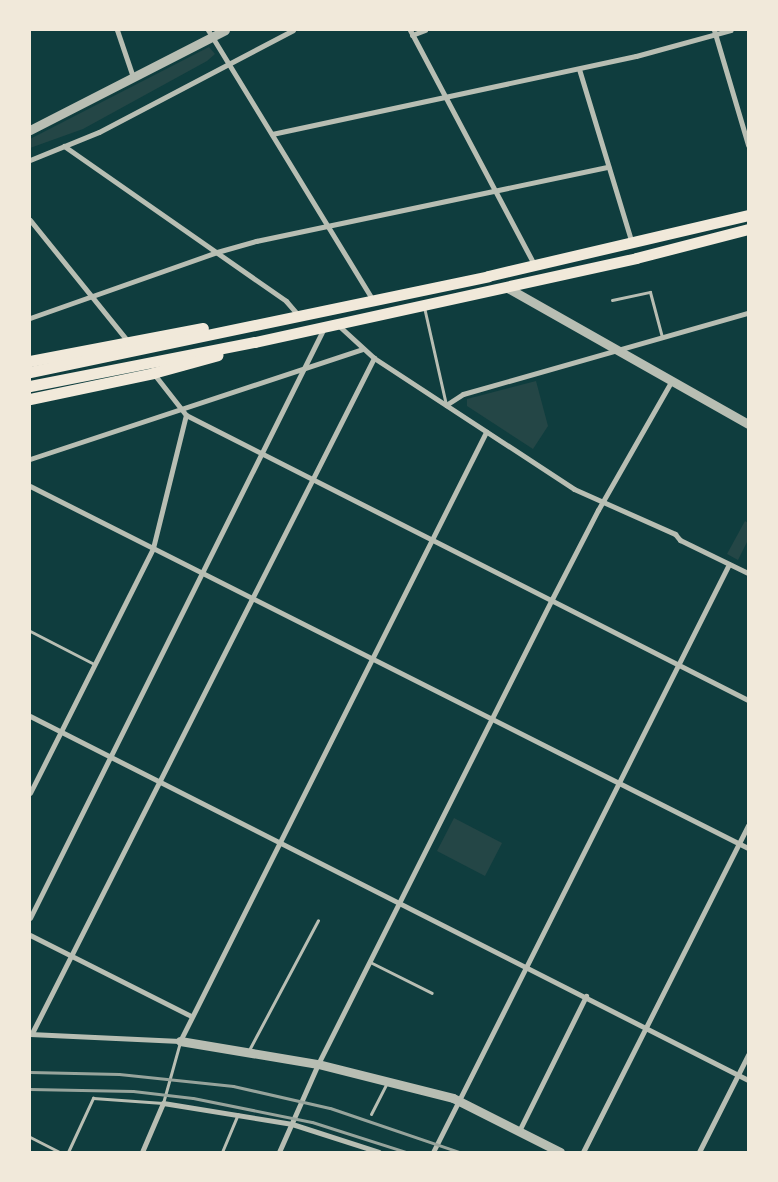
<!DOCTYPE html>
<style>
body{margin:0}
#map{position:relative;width:778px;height:1182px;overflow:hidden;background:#0f3d3e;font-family:Figtree,sans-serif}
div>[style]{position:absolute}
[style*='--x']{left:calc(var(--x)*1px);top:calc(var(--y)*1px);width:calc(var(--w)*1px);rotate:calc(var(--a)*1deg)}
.green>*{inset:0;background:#244646}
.service>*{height:3px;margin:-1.5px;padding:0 1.5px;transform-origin:1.5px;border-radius:1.5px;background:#b8beb3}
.minor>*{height:5px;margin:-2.5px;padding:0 2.5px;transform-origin:2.5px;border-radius:2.5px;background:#b8beb3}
.tertiary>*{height:9px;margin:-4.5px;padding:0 4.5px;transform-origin:4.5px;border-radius:4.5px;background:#b8beb3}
.trunk>*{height:11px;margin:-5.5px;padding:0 5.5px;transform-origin:5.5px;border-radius:5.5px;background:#f1e9da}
.rail>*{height:3px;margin:-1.5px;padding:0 1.5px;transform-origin:1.5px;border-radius:1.5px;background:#97a49c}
span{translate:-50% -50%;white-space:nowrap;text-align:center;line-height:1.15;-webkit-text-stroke:5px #f1e9da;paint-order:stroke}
.frame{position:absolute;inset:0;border:31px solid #f1e9da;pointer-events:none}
</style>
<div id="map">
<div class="green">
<i style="clip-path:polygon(209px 47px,215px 54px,207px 61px,83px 129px,30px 148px,30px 139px)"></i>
<i style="clip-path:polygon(536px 381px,548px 426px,533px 449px,467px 406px,467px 399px)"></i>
<i style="clip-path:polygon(745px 521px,748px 523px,748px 540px,738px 560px,727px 554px)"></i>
<i style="clip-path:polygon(454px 818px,502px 843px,485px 876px,437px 851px)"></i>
</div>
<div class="service">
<i style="--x:612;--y:300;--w:39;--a:-12"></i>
<i style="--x:650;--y:292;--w:47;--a:75.1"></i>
<i style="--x:424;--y:307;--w:100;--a:77.3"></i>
<i style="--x:30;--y:631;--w:72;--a:27.3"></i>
<i style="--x:370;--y:962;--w:69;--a:26.6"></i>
<i style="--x:249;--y:1050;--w:147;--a:-62"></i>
<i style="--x:371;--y:1114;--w:35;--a:-63"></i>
<i style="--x:30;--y:1137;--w:33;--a:27"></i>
<i style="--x:68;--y:1152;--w:60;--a:-65.2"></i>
<i style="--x:93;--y:1098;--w:70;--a:4.1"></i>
<i style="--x:163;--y:1103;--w:63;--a:-74.4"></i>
<i style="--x:222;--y:1152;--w:41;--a:-67.2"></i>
</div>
<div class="minor">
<i style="--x:117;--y:30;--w:50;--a:71.2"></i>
<i style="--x:208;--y:30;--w:316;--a:58.6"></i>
<i style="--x:410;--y:30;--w:265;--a:62.1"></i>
<i style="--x:714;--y:30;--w:120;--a:73.5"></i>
<i style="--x:412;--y:35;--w:14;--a:-21"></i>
<i style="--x:579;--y:69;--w:182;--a:73.1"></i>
<i style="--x:272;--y:134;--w:372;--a:-12.1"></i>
<i style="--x:636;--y:56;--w:98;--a:-15.3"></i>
<i style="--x:64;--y:146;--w:271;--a:34.9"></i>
<i style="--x:286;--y:301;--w:18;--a:49"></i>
<i style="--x:30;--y:160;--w:74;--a:-22.1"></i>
<i style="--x:99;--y:132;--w:219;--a:-27.7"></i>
<i style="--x:30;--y:220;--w:154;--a:51.1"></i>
<i style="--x:30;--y:318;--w:198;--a:-19.4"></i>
<i style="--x:217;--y:252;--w:41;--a:-15.8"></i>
<i style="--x:256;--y:241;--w:360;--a:-11.9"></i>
<i style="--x:338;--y:325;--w:49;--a:42.5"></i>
<i style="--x:374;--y:358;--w:239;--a:33.2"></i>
<i style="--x:574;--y:489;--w:111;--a:24"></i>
<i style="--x:675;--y:534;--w:8;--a:50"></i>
<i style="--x:680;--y:540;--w:76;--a:25.9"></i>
<i style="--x:154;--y:374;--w:52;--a:52"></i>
<i style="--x:186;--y:415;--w:630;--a:26.89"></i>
<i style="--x:446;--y:405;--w:20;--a:-33"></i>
<i style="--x:463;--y:394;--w:296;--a:-15.9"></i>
<i style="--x:30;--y:459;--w:350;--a:-18.3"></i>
<i style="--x:30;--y:486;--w:804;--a:26.76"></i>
<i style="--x:30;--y:716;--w:805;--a:26.88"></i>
<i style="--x:30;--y:793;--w:274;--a:-63.3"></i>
<i style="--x:153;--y:548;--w:137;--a:-76.1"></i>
<i style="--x:30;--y:918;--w:659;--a:-63.51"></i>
<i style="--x:30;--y:935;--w:180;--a:26.7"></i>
<i style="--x:32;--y:1033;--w:757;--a:-63.13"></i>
<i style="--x:30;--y:1034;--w:150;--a:2.7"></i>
<i style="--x:180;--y:1041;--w:682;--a:-63.32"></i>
<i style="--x:519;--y:1131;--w:151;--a:-63.6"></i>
<i style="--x:142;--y:1152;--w:53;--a:-66.8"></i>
<i style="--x:163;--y:1103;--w:131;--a:9.2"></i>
<i style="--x:292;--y:1124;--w:91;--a:17.8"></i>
<i style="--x:279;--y:1152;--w:96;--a:-66.1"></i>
<i style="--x:318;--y:1064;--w:521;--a:-63.29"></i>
<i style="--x:552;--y:599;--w:100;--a:-62.7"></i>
<i style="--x:598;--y:510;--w:147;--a:-60.3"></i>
<i style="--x:433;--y:1152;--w:658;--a:-63.28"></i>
<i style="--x:583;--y:1152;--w:366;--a:-63.2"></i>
<i style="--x:699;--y:1152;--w:109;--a:-63.2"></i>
</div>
<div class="tertiary">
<i style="--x:30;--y:130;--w:219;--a:-27.1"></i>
<i style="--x:506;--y:287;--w:278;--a:29.5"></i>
<i style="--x:180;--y:1041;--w:140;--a:9.5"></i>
<i style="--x:318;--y:1064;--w:139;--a:14.1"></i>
<i style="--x:453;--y:1098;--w:120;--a:26.8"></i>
</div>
<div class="trunk">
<i style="--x:30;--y:361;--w:176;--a:-10.8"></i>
<i style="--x:30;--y:372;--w:468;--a:-11.8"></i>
<i style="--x:488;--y:276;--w:267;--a:-13.2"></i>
<i style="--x:30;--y:386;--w:229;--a:-11.1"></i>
<i style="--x:255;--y:342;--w:390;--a:-12.4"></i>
<i style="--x:636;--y:258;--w:116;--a:-14.5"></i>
<i style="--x:30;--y:399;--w:126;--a:-11.9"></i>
<i style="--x:153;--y:373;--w:67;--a:-15.5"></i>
</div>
<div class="rail">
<i style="--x:30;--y:1072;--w:89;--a:1.3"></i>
<i style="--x:119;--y:1074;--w:115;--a:6"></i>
<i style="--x:233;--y:1086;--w:99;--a:12.8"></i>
<i style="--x:330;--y:1108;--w:136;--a:18.8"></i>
<i style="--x:30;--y:1089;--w:103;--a:1.1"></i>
<i style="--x:133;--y:1091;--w:60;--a:6.7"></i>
<i style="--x:193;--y:1098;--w:121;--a:11.4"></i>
<i style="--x:312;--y:1122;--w:99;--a:17.7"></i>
</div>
<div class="frame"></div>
</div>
